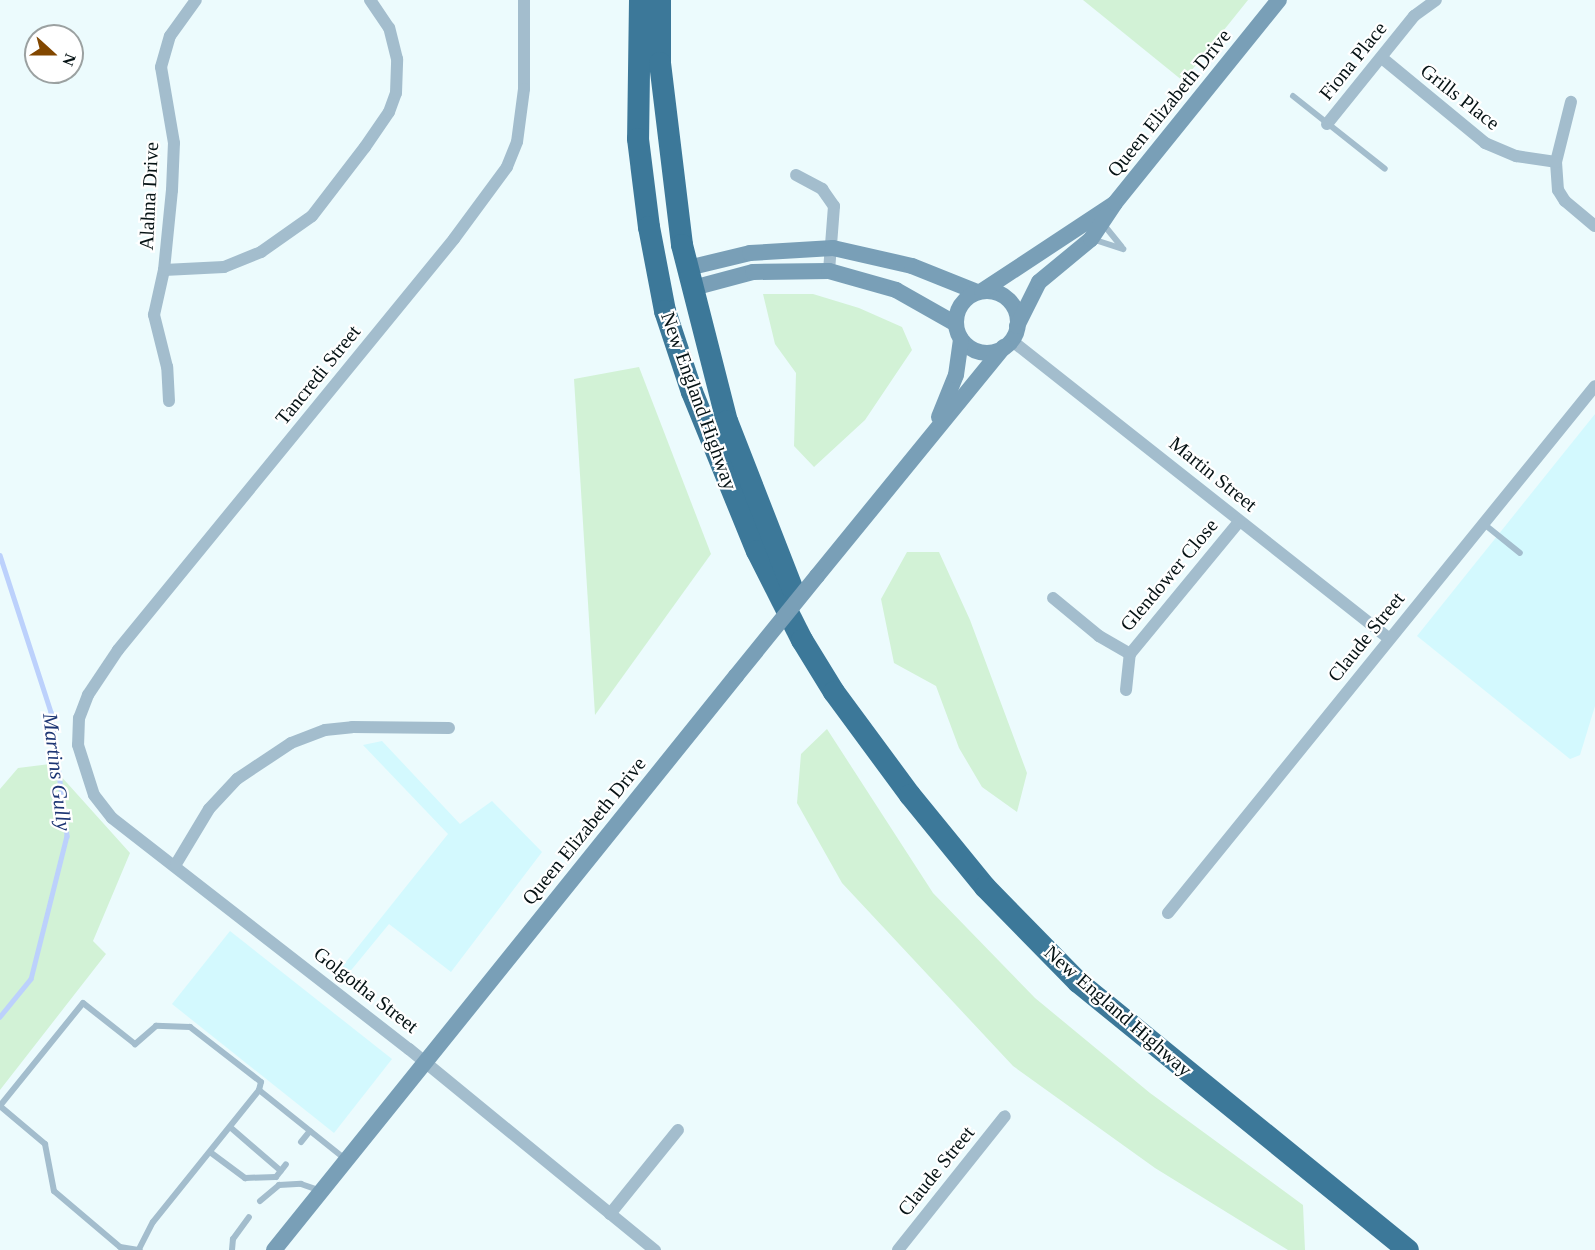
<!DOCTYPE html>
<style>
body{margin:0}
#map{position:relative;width:1595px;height:1250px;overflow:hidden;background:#ecfbfd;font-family:"Times New Roman",serif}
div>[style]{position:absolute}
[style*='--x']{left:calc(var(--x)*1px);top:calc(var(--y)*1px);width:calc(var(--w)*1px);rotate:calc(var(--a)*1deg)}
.built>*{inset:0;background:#d3f9fe}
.green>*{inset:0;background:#d2f2d6}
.stream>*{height:4.5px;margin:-2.25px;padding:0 2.25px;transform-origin:2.25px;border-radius:2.25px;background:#bcd1fc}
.lane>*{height:6px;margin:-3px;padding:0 3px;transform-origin:3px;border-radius:3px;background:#a3bdcd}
.street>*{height:12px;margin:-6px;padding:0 6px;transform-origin:6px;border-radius:6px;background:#a3bdcd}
.secondary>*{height:16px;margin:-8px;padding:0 8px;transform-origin:8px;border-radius:8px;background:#799fb7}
.secondary>.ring{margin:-8px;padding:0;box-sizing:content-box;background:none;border:16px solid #799fb7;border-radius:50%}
.highway>*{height:22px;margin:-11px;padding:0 11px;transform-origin:11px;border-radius:11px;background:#3c7899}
.secondary-bridge>*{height:16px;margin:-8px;padding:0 8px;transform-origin:8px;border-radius:8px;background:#799fb7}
span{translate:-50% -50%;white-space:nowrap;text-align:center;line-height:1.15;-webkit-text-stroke:4.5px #fff;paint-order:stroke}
.street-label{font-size:20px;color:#061315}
.water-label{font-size:21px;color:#1d3674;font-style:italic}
.north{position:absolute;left:24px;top:24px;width:60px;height:60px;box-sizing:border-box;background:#fff;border:2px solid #9ba1a1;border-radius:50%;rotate:111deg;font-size:16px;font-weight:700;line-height:24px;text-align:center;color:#061315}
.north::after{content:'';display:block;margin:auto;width:21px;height:27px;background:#824700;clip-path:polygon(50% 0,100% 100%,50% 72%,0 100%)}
</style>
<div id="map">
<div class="built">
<i style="clip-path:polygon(1595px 414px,1595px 706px,1580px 755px,1570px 759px,1417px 636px)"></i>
<i style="clip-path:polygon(382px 741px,460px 824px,492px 801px,542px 852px,451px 972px,389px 924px,348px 974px,341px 968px,448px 834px,363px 745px)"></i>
<i style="clip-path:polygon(230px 931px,392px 1059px,334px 1133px,172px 1004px)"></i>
</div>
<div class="green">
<i style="clip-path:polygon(1083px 0,1248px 0,1183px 81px)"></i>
<i style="clip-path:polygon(763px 294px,813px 294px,859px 308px,902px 327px,912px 350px,865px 420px,814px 467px,794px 446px,796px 373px,775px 344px)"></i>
<i style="clip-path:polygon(639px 367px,711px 554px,595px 715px,574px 379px)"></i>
<i style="clip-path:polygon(907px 552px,939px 552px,970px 620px,1027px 773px,1017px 812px,982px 787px,959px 748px,936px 686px,894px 663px,881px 599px)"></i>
<i style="clip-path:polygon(827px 729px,933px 893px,1035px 998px,1150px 1093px,1303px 1205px,1305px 1250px,1288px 1250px,1155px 1168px,1013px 1066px,842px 883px,797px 803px,801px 754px)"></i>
<i style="clip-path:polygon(50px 764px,130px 853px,93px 941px,106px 954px,0 1090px,0 789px,18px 768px)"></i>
</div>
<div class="stream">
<i style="--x:0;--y:555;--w:165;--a:72"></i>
<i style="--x:51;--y:712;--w:125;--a:82.6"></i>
<i style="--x:67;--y:836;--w:147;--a:104.1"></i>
<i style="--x:31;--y:979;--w:49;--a:129.2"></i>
</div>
<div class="lane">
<i style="--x:1293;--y:96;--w:117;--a:38.4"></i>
<i style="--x:1104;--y:225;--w:28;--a:51"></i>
<i style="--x:1092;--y:239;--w:33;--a:18"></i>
<i style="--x:1484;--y:524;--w:46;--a:38.9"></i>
<i style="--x:259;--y:1090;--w:110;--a:38.7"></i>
<i style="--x:230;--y:1127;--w:67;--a:40.8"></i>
<i style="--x:301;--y:1142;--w:14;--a:-51"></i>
<i style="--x:210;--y:1152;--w:44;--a:36.6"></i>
<i style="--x:245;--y:1178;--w:31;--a:-2"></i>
<i style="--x:276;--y:1177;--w:16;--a:-52"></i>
<i style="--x:260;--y:1201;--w:25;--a:-40"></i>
<i style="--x:279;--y:1185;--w:22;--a:-3"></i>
<i style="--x:301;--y:1184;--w:21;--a:19"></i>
<i style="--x:139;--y:1249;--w:30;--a:-63"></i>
<i style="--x:153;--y:1222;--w:169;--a:-51.2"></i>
<i style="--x:259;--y:1090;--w:8;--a:-76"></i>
<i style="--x:261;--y:1082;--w:90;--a:-142.2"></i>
<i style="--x:190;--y:1027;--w:34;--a:-178"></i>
<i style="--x:156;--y:1026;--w:28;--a:139"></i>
<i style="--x:135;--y:1044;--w:66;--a:-141.7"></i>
<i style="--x:83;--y:1003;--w:132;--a:128.9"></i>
<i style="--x:0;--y:1106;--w:59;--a:40.2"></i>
<i style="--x:45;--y:1144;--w:48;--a:79.2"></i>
<i style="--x:54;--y:1191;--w:87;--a:40.3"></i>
<i style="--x:120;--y:1247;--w:20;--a:9"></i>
<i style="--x:232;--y:1250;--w:11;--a:-85"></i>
<i style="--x:233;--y:1239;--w:27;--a:-54"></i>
</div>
<div class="street">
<i style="--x:524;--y:0;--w:89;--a:90"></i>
<i style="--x:524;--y:89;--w:53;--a:97.5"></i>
<i style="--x:517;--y:142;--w:27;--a:112"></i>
<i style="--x:507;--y:167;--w:89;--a:126.4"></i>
<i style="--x:454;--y:239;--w:531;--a:129.27"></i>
<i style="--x:118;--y:650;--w:54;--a:123.7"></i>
<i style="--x:88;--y:695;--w:25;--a:111"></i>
<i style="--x:79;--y:718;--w:27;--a:92"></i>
<i style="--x:78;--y:745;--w:52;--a:72.3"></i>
<i style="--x:94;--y:795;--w:29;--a:52"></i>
<i style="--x:112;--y:818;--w:376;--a:37.9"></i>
<i style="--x:409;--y:1049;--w:318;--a:39.3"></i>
<i style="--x:1382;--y:58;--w:134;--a:39.5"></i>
<i style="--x:1485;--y:143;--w:34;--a:23"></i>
<i style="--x:1516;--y:156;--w:40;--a:8.5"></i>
<i style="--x:1556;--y:162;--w:28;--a:86"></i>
<i style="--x:1558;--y:190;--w:13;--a:58"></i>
<i style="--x:1565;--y:201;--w:39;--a:40"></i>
<i style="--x:1327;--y:124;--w:139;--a:-51.1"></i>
<i style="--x:1414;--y:16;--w:27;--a:-36"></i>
<i style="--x:1556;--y:162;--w:62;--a:-76"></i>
<i style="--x:796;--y:175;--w:30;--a:28"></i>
<i style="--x:822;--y:189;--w:21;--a:55"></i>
<i style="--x:834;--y:206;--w:65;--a:94.4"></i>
<i style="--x:164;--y:270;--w:60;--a:-2.9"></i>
<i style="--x:224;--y:267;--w:40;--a:-22"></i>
<i style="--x:261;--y:252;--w:62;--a:-35.2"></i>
<i style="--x:312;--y:216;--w:87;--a:-52.5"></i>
<i style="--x:365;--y:147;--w:42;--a:-55.6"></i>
<i style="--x:389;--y:112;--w:20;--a:-70"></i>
<i style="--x:396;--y:93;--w:34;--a:-88"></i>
<i style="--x:397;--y:59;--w:32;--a:-104"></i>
<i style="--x:389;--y:28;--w:34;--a:-124"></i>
<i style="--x:1011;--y:340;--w:482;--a:38.3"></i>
<i style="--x:169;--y:401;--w:34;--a:-93"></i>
<i style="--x:167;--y:367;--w:54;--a:-104"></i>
<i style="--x:154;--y:315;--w:46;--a:-77.5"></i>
<i style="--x:164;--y:270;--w:80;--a:-84.3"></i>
<i style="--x:172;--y:190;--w:47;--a:-87.6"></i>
<i style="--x:174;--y:143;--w:77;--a:-99.7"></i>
<i style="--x:161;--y:67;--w:32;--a:-74"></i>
<i style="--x:170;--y:36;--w:44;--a:-54.2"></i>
<i style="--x:1053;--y:598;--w:60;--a:39.6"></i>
<i style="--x:1099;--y:636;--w:36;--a:30"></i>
<i style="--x:1126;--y:690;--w:36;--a:-84"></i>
<i style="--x:1130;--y:654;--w:171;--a:-50.5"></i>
<i style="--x:176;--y:864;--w:64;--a:-59"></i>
<i style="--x:209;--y:809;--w:41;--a:-47"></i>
<i style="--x:237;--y:779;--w:65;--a:-33.7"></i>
<i style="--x:291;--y:743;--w:36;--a:-21"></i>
<i style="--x:325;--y:730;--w:27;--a:-6"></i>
<i style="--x:352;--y:727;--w:97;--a:0.6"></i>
<i style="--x:1168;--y:913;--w:678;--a:-50.98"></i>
<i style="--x:610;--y:1214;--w:108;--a:-51"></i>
<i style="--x:898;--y:1250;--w:171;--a:-51.4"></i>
</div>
<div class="secondary">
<i style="--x:688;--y:268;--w:64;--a:-13.6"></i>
<i style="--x:750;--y:253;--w:83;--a:-3.4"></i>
<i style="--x:833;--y:248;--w:81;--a:12.8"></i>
<i style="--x:912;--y:266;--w:70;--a:21.8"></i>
<i style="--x:693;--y:288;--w:62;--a:-14.9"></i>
<i style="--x:753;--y:272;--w:76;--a:-0.8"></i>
<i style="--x:829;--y:271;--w:70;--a:15.8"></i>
<i style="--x:896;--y:290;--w:69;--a:29.5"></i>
<i class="ring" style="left:956px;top:291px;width:46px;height:46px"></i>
<i style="--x:982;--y:291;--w:158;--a:-33.4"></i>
<i style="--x:1017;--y:326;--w:49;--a:-63.4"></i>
<i style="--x:1039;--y:282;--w:67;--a:-39.6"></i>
<i style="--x:1091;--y:239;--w:43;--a:-56.3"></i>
<i style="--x:1115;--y:203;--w:261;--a:-51.1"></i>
<i style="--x:939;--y:417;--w:45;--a:-68"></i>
<i style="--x:956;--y:375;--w:36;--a:-82"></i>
<i style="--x:817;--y:576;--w:296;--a:-50.8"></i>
<i style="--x:274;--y:1250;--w:737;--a:-51.17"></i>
</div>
<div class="highway">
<i style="--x:640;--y:0;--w:139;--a:90.8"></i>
<i style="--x:638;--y:139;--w:89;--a:82.9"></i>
<i style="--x:649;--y:227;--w:86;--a:79.2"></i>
<i style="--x:665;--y:311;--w:85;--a:71.6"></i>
<i style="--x:692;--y:392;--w:172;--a:67.8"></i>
<i style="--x:757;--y:551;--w:100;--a:63.2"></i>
<i style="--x:802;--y:640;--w:61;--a:58.4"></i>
<i style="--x:834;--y:692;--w:128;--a:53.6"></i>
<i style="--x:910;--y:795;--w:119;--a:50.8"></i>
<i style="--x:985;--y:887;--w:133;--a:45.6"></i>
<i style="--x:1078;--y:982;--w:425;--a:39.1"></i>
<i style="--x:660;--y:0;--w:63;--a:90"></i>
<i style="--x:660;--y:63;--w:183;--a:83.1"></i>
<i style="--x:682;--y:245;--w:182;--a:75.7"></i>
<i style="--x:727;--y:421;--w:179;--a:68.7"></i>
</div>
<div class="secondary-bridge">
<i style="--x:736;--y:676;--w:129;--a:-51"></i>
</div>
<div class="street-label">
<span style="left:1353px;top:61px;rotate:-51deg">Fiona Place</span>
<span style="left:1460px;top:97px;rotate:38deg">Grills Place</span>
<span style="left:1169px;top:103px;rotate:-51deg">Queen Elizabeth Drive</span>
<span style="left:149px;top:196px;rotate:-87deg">Alahna Drive</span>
<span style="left:318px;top:375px;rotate:-51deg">Tancredi Street</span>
<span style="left:699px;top:401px;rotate:70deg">New England Highway</span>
<span style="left:1213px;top:474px;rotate:39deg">Martin Street</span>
<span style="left:1169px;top:575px;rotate:-50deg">Glendower Close</span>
<span style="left:1366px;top:637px;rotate:-51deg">Claude Street</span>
<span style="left:584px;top:831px;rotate:-51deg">Queen Elizabeth Drive</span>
<span style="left:366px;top:990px;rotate:38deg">Golgotha Street</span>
<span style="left:1118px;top:1011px;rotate:41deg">New England Highway</span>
<span style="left:936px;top:1171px;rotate:-51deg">Claude Street</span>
</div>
<div class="water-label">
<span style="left:57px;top:772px;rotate:83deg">Martins Gully</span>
</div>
<div class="north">N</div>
</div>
